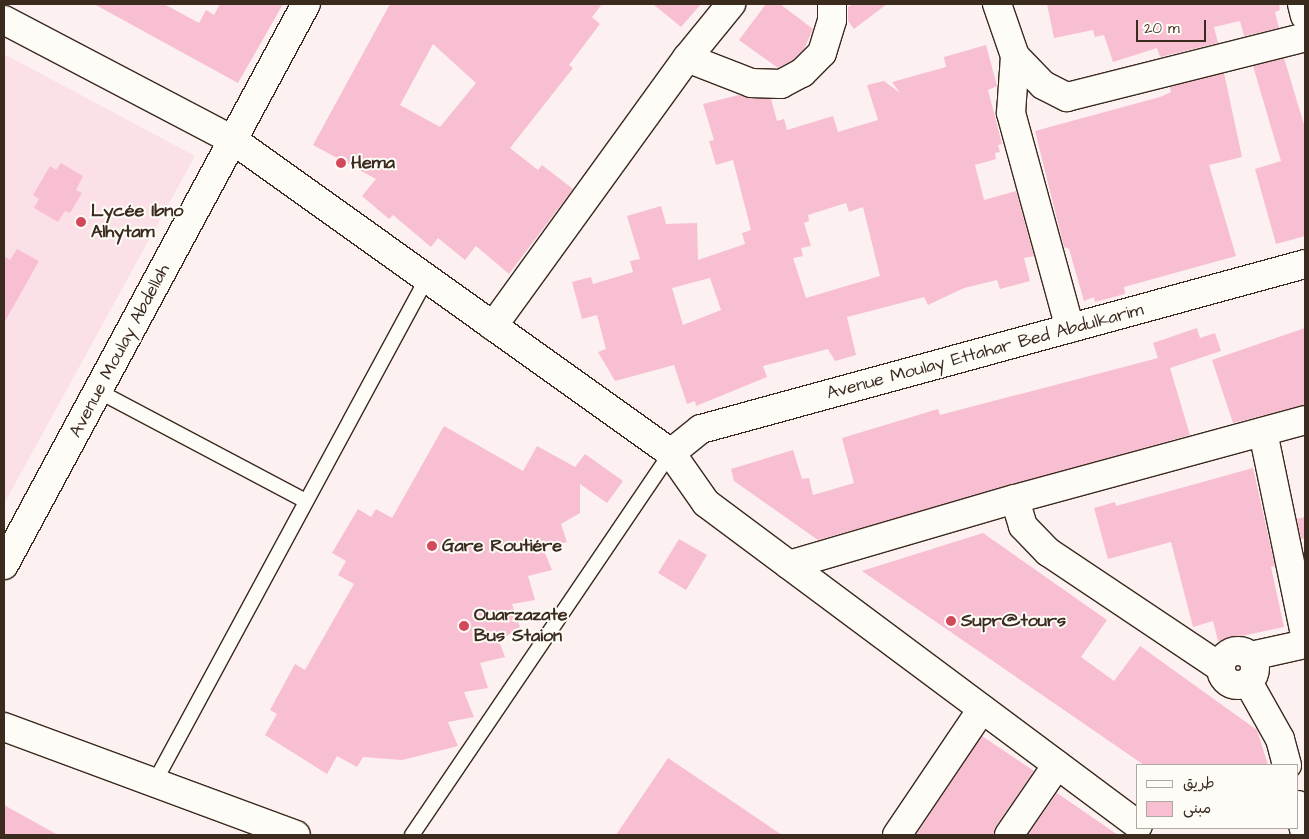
<!DOCTYPE html>
<meta charset="utf-8">
<style>
body{margin:0}
#map{position:relative;width:1309px;height:839px;overflow:hidden;background:#fcf0f0;font-family:"Architects Daughter","Playpen Sans Arabic",sans-serif}
div>[style]{position:absolute}
[style*='--x']{left:calc(var(--x)*1px);top:calc(var(--y)*1px);width:calc(var(--w)*1px);rotate:calc(var(--a)*1deg)}
.built>*{inset:0;background:#fbe1e7}
.building>*{inset:0;background:#f8bfd2}
.roads{filter:drop-shadow(1px 0 #3b2a1e) drop-shadow(-1px 0 #3b2a1e) drop-shadow(0 1px #3b2a1e) drop-shadow(0 -1px #3b2a1e)}
.service>*{height:14px;margin:-7px;padding:0 7px;transform-origin:7px;border-radius:7px;background:#fdfcf7}
.minor>*{height:28px;margin:-14px;padding:0 14px;transform-origin:14px;border-radius:14px;background:#fdfcf7}
.minor>.ring{margin:-14px;padding:0;box-sizing:content-box;background:none;border:28px solid #fdfcf7;border-radius:50%}
.primary>*{height:28px;margin:-14px;padding:0 14px;transform-origin:14px;border-radius:14px;background:#fdfcf7}
.dots>*{width:14px;height:14px;translate:-50% -50%;box-sizing:border-box;border:2px solid #fdfcf7;border-radius:50%}
span{translate:-50% -50%;white-space:nowrap;text-align:center;line-height:1.15;-webkit-text-stroke:4px #fdfcf7;paint-order:stroke}
.poi-label{font-size:18px;color:#3b2a1e;font-weight:700}
.left{translate:0 -50%;text-align:left}
.street-label{font-size:18px;color:#3b2a1e}
.frame{position:absolute;inset:0;border:5px solid #3b2a1e;pointer-events:none}
.legend{position:absolute;left:1136px;top:764px;width:162px;height:65px;box-sizing:border-box;background:#fdfcf7;border:1px solid #afa8a0;margin:0;padding:6px 9px;list-style:none;font-size:15px;color:#3b2a1e}
.legend li{display:flex;align-items:center;gap:10px;height:25px}
.legend b{width:25px;border:1px solid #afa8a0}
.scale{position:absolute;left:1136px;top:20px;width:70px;height:22px;box-sizing:border-box;border:2px solid #3b2a1e;border-top:0;padding-left:6px;font-size:15px;line-height:18px;white-space:nowrap;color:#3b2a1e;-webkit-text-stroke:4px #fdfcf7;paint-order:stroke}
</style>
<div id="map">
<div class="built">
<i style="clip-path:polygon(4px 54px,195px 156px,4px 504px)"></i>
</div>
<div class="building">
<i style="clip-path:polygon(94px 4px,164px 4px,199px 23px,206px 10px,214px 15px,220px 4px,283px 4px,238px 83px)"></i>
<i style="clip-path:polygon(evenodd,390px 4px,602px 4px,592px 17px,600px 24px,569px 65px,573px 68px,510px 148px,538px 170px,542px 165px,573px 189px,509px 274px,476px 246px,465px 260px,438px 238px,431px 247px,393px 215px,389px 219px,362px 196px,376px 179px,313px 145px,390px 4px,433px 44px,476px 83px,440px 127px,400px 105px,433px 44px)"></i>
<i style="clip-path:polygon(653px 4px,701px 4px,681px 27px)"></i>
<i style="clip-path:polygon(766px 4px,780px 4px,813px 29px,804px 49px,793px 60px,778px 68px,739px 40px)"></i>
<i style="clip-path:polygon(853px 4px,887px 4px,854px 29px,848px 21px,848px 7px)"></i>
<i style="clip-path:polygon(1047px 4px,1279px 4px,1280px 10px,1275px 12px,1279px 28px,1244px 36px,1240px 21px,1214px 27px,1218px 43px,1160px 57px,1157px 48px,1113px 62px,1104px 35px,1095px 37px,1093px 30px,1054px 38px)"></i>
<i style="clip-path:polygon(evenodd,986px 45px,997px 86px,988px 90px,1002px 144px,998px 145px,1000px 152px,995px 153px,996px 159px,975px 165px,984px 200px,1016px 191px,1034px 256px,1024px 258px,1030px 281px,1000px 289px,997px 280px,964px 288px,928px 305px,924px 297px,847px 317px,856px 355px,835px 361px,828px 349px,763px 366px,767px 377px,696px 406px,695px 401px,687px 404px,674px 365px,615px 381px,598px 352px,606px 349px,597px 315px,582px 319px,572px 282px,591px 277px,593px 284px,633px 272px,630px 261px,640px 259px,627px 216px,661px 206px,666px 224px,697px 223px,698px 260px,745px 244px,742px 233px,751px 230px,733px 160px,716px 165px,709px 141px,714px 140px,703px 104px,739px 95px,771px 99px,777px 121px,784px 119px,787px 130px,833px 116px,838px 132px,878px 120px,867px 85px,884px 81px,900px 93px,892px 82px,946px 67px,944px 57px,986px 45px,846px 203px,849px 212px,863px 207px,880px 276px,806px 298px,793px 258px,803px 256px,801px 248px,811px 246px,804px 223px,809px 221px,808px 215px,846px 203px,986px 45px,710px 278px,721px 310px,683px 325px,672px 288px,710px 278px)"></i>
<i style="clip-path:polygon(1284px 58px,1305px 128px,1305px 236px,1276px 244px,1255px 169px,1281px 161px,1253px 66px)"></i>
<i style="clip-path:polygon(1224px 73px,1242px 157px,1209px 165px,1236px 256px,1124px 287px,1125px 294px,1095px 302px,1094px 297px,1084px 301px,1069px 249px,1064px 247px,1035px 131px,1160px 97px,1171px 92px,1170px 87px)"></i>
<i style="clip-path:polygon(61px 163px,83px 176px,76px 190px,82px 193px,70px 213px,65px 211px,58px 222px,34px 208px,39px 199px,33px 195px,50px 166px,56px 170px)"></i>
<i style="clip-path:polygon(17px 249px,39px 261px,4px 323px,4px 256px,10px 260px)"></i>
<i style="clip-path:polygon(1197px 328px,1200px 338px,1215px 333px,1221px 351px,1170px 368px,1190px 435px,818px 540px,734px 481px,731px 469px,793px 450px,802px 479px,809px 478px,813px 495px,854px 483px,842px 438px,938px 409px,940px 415px,1158px 358px,1153px 343px)"></i>
<i style="clip-path:polygon(1305px 328px,1305px 405px,1233px 423px,1212px 360px)"></i>
<i style="clip-path:polygon(444px 426px,523px 471px,537px 446px,575px 467px,585px 454px,623px 481px,607px 503px,580px 484px,580px 513px,561px 524px,567px 542px,543px 548px,552px 570px,528px 576px,535px 600px,512px 604px,520px 627px,499px 641px,505px 657px,480px 663px,488px 688px,464px 692px,474px 717px,448px 722px,458px 746px,402px 760px,363px 757px,357px 767px,337px 756px,327px 774px,265px 735px,277px 714px,270px 710px,295px 664px,305px 670px,354px 584px,338px 575px,346px 561px,332px 553px,358px 509px,371px 517px,376px 509px,392px 518px)"></i>
<i style="clip-path:polygon(1253px 468px,1275px 566px,1271px 567px,1284px 627px,1218px 641px,1213px 621px,1193px 627px,1171px 542px,1108px 559px,1094px 508px,1115px 502px,1116px 506px)"></i>
<i style="clip-path:polygon(1305px 517px,1305px 538px,1301px 539px,1297px 519px)"></i>
<i style="clip-path:polygon(983px 533px,1107px 620px,1081px 657px,1114px 681px,1140px 646px,1257px 730px,1268px 765px,1144px 765px,862px 571px)"></i>
<i style="clip-path:polygon(679px 539px,707px 555px,686px 590px,658px 573px)"></i>
<i style="clip-path:polygon(982px 736px,1034px 771px,996px 826px,994px 835px,916px 835px)"></i>
<i style="clip-path:polygon(668px 758px,782px 835px,616px 835px)"></i>
<i style="clip-path:polygon(1057px 793px,1118px 835px,1028px 835px)"></i>
<i style="clip-path:polygon(4px 805px,58px 835px,4px 835px)"></i>
</div>
<div class="roads">
<div class="service">
<i style="--x:98;--y:391;--w:235;--a:27.9"></i>
<i style="--x:153;--y:785;--w:576;--a:-61.61"></i>
<i style="--x:412;--y:835;--w:462;--a:-55.9"></i>
</div>
<div class="minor">
<i style="--x:997;--y:4;--w:55;--a:70.9"></i>
<i style="--x:1015;--y:56;--w:40;--a:46"></i>
<i style="--x:1043;--y:85;--w:27;--a:27"></i>
<i style="--x:1067;--y:97;--w:245;--a:-14.1"></i>
<i style="--x:1302;--y:4;--w:12;--a:76"></i>
<i style="--x:4;--y:20;--w:259;--a:27.7"></i>
<i style="--x:233;--y:140;--w:538;--a:35.55"></i>
<i style="--x:671;--y:453;--w:61;--a:55"></i>
<i style="--x:706;--y:503;--w:539;--a:36.7"></i>
<i style="--x:1015;--y:56;--w:57;--a:94"></i>
<i style="--x:1011;--y:113;--w:223;--a:74.7"></i>
<i style="--x:687;--y:58;--w:69;--a:21.3"></i>
<i style="--x:751;--y:83;--w:30;--a:2"></i>
<i style="--x:781;--y:84;--w:24;--a:-28"></i>
<i style="--x:802;--y:73;--w:28;--a:-45"></i>
<i style="--x:822;--y:53;--w:34;--a:-73"></i>
<i style="--x:832;--y:20;--w:16;--a:-90"></i>
<i style="--x:493;--y:326;--w:331;--a:-54.1"></i>
<i style="--x:687;--y:58;--w:70;--a:-50.8"></i>
<i style="--x:1263;--y:432;--w:207;--a:78.3"></i>
<i style="--x:671;--y:453;--w:38;--a:-39"></i>
<i style="--x:701;--y:429;--w:626;--a:-15.28"></i>
<i style="--x:789;--y:565;--w:235;--a:-16.3"></i>
<i class="ring" style="left:1221px;top:651px;width:6px;height:6px"></i>
<i style="--x:1251;--y:656;--w:55;--a:-12.5"></i>
<i style="--x:1220;--y:667;--w:207;--a:-146.2"></i>
<i style="--x:1048;--y:552;--w:36;--a:-134"></i>
<i style="--x:1023;--y:526;--w:28;--a:-107"></i>
<i style="--x:1015;--y:499;--w:301;--a:-15.2"></i>
<i style="--x:1248;--y:682;--w:65;--a:60.7"></i>
<i style="--x:1280;--y:739;--w:27;--a:75"></i>
<i style="--x:4;--y:727;--w:311;--a:20.3"></i>
<i style="--x:1298;--y:805;--w:30;--a:76"></i>
<i style="--x:897;--y:835;--w:152;--a:-56"></i>
<i style="--x:1009;--y:835;--w:85;--a:-55.6"></i>
</div>
<div class="primary">
<i style="--x:4;--y:565;--w:637;--a:-61.71"></i>
</div>
</div>
<div class="dots">
<i style="left:341px;top:163px;background:#d1495b"></i>
<i style="left:81px;top:222px;background:#d1495b"></i>
<i style="left:432px;top:546px;background:#d1495b"></i>
<i style="left:951px;top:621px;background:#d1495b"></i>
<i style="left:464px;top:626px;background:#d1495b"></i>
</div>
<div class="poi-label">
<span class="left" style="left:351px;top:163px">Hema</span>
<span class="left" style="left:91px;top:222px">Lycée Ibno<br>Alhytam</span>
<span class="left" style="left:442px;top:546px">Gare Routiére</span>
<span class="left" style="left:474px;top:626px">Ouarzazate<br>Bus Staion</span>
<span class="left" style="left:961px;top:621px">Supr@tours</span>
</div>
<div class="street-label">
<span style="left:120px;top:351px;rotate:-62deg">Avenue Moulay Abdellah</span>
<span style="left:985px;top:352px;rotate:-15deg">Avenue Moulay Ettahar Bed Abdulkarim</span>
</div>
<div class="frame"></div>
<ul class="legend">
<li><b style="height:6px;background:#fdfcf7"></b>طريق</li>
<li><b style="height:14px;background:#f8bfd2"></b>مبنى</li>
</ul>
<div class="scale">20 m</div>
</div>
